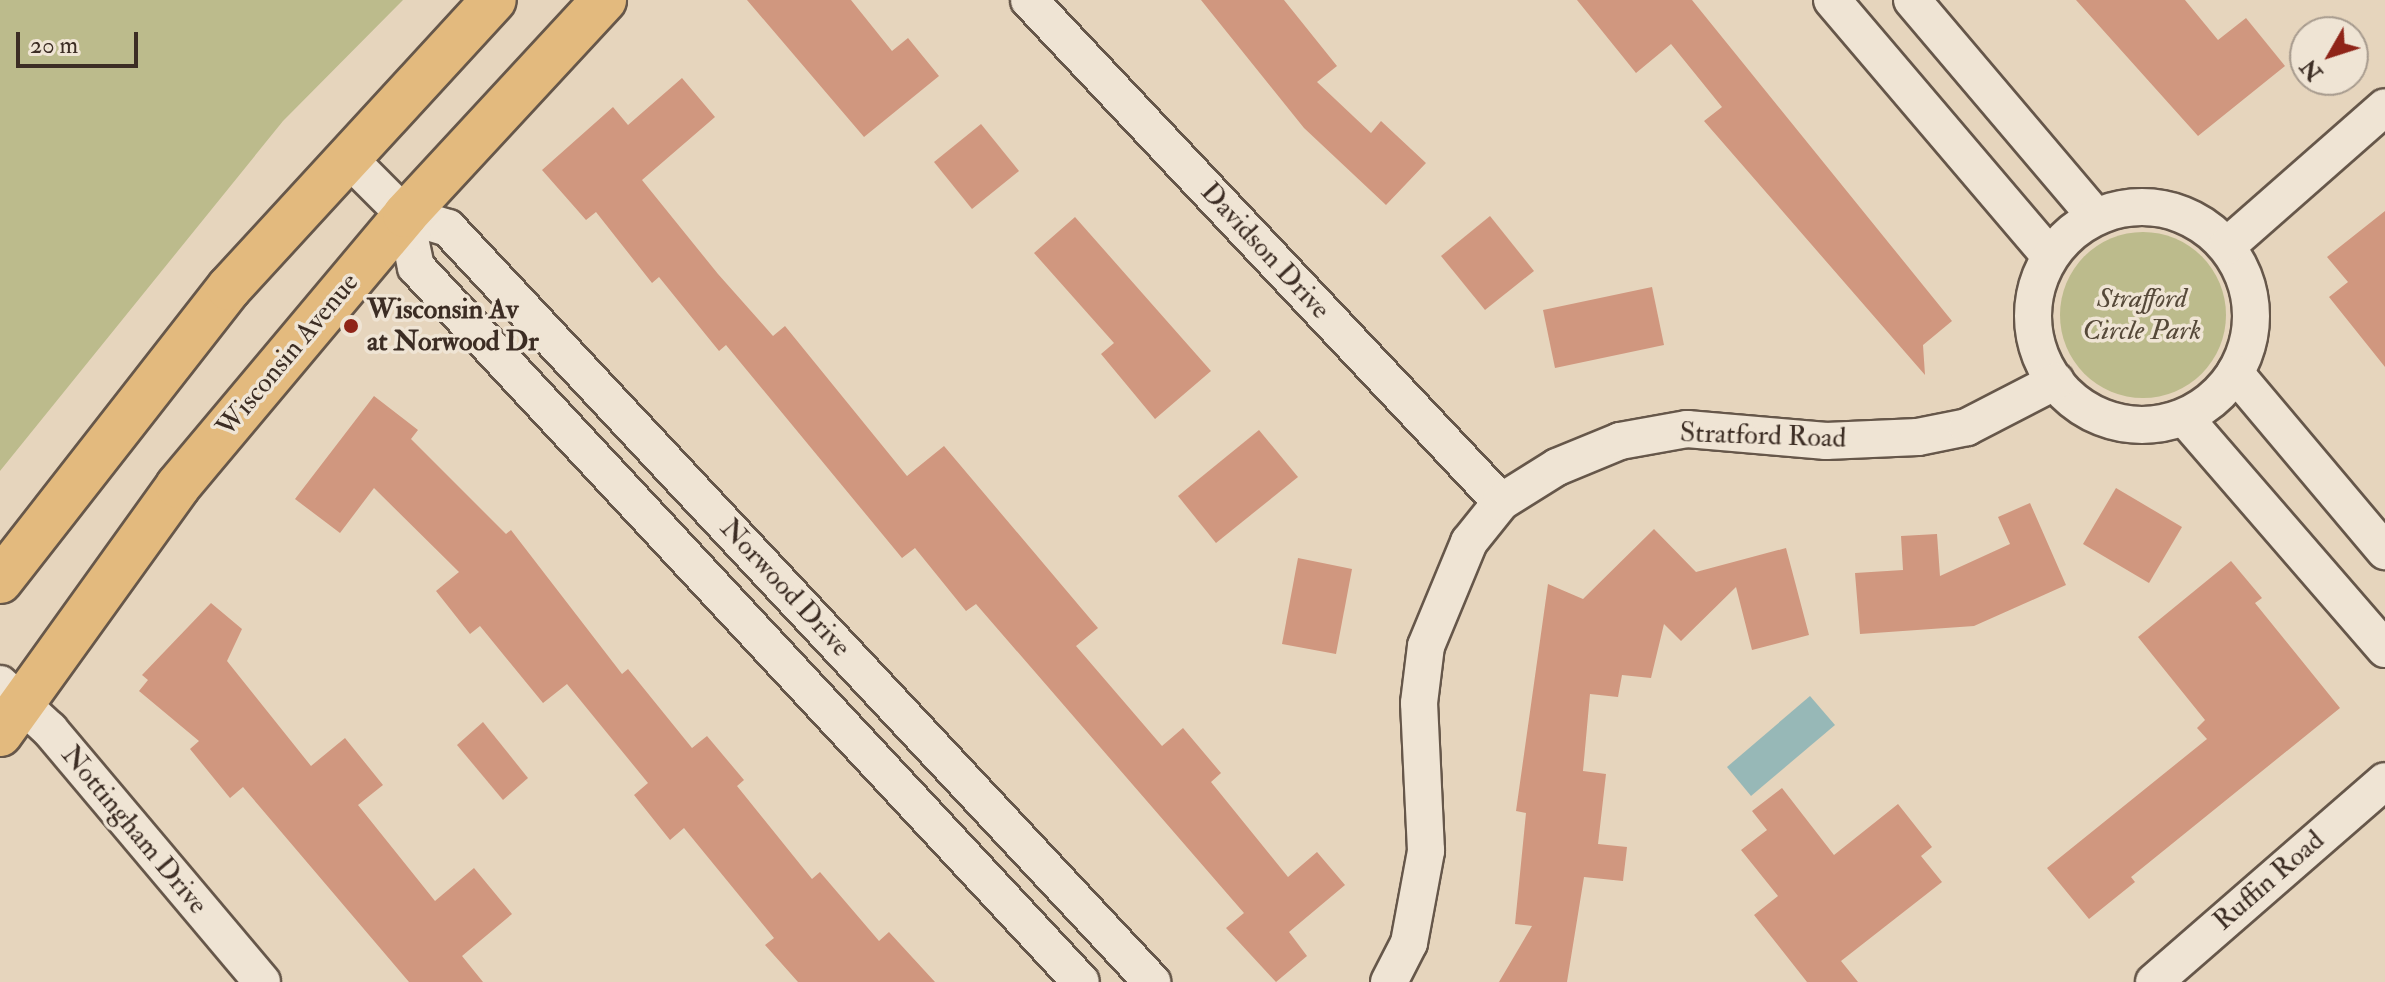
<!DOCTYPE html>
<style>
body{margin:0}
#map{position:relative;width:2385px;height:982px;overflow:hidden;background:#e6d5bd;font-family:"IM FELL Double Pica",serif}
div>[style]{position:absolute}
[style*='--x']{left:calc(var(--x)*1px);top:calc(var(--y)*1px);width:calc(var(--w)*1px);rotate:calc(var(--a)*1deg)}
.green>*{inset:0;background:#bcbb8c}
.round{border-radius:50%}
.water>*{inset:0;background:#97b8b7}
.building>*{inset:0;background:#d0977f}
.roads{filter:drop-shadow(2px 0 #66574a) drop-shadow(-2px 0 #66574a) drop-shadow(0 2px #66574a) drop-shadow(0 -2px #66574a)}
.minor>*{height:36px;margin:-18px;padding:0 18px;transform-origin:18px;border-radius:18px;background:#efe4d4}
.minor>.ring{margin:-18px;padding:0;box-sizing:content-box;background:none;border:36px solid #efe4d4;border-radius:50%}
.primary>*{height:44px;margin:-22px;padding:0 22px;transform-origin:22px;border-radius:22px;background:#e3ba7e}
.dots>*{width:22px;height:22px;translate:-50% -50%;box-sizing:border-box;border:4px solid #efe4d4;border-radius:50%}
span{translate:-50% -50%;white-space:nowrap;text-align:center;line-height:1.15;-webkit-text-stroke:7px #efe4d4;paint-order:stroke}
.street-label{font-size:28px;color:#3c2d24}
.park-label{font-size:28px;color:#564939;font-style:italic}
.poi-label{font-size:28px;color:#3c2d24;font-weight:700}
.left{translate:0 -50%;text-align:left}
.north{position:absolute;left:2289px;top:16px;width:80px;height:80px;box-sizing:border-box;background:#efe4d4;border:2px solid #a79b8e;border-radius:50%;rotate:231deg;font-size:22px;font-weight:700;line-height:32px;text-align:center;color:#3c2d24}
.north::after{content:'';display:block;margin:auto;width:28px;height:36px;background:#8f2418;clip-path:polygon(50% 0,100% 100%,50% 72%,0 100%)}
.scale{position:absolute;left:16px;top:32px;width:122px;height:36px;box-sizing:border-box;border:4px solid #3c2d24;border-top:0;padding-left:10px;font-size:24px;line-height:28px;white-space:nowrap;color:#3c2d24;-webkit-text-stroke:6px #efe4d4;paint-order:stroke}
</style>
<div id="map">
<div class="green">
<i style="clip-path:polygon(0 0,403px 0,283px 121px,0 471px)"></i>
<i class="round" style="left:2060px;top:232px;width:166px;height:166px"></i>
</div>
<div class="water">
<i style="clip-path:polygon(1810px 696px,1835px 725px,1751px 796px,1727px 767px)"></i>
</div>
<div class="building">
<i style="clip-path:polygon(747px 0,851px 0,892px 51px,908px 38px,939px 76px,864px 137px)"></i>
<i style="clip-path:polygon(1201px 0,1284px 0,1337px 66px,1317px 82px,1371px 133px,1381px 121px,1426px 163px,1386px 205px,1304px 128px)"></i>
<i style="clip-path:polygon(1577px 0,1692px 0,1952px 321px,1923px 345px,1925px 375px,1704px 121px,1722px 107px,1671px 44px,1636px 73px)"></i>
<i style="clip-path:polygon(2076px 0,2185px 0,2218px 40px,2246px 18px,2285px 66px,2198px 136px)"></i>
<i style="clip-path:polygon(682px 78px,715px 117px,642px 180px,718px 274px,773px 336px,785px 326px,907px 476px,944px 446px,1098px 628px,1076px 646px,1162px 746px,1183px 728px,1221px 773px,1211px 782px,1288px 877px,1317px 852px,1345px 885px,1289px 932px,1307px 956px,1276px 982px,1226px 928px,1244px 913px,976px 604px,966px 611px,915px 548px,902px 558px,726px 345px,719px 351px,659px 277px,652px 283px,596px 212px,586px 220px,542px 170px,613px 107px,628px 125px)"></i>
<i style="clip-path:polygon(981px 124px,1019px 171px,972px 209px,934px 162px)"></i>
<i style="clip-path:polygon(2385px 211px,2385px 367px,2329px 297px,2348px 282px,2327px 257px)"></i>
<i style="clip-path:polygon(1490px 216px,1534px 271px,1485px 310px,1441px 256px)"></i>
<i style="clip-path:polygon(1075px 217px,1211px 371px,1155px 419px,1101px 354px,1114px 343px,1034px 253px)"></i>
<i style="clip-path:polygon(1652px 287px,1664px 345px,1555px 368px,1543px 310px)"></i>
<i style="clip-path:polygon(374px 396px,418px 430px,411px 439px,506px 534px,511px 530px,622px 674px,628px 669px,692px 748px,707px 736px,744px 780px,737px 786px,812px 879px,820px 872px,879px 941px,889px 932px,935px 982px,798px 982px,765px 945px,774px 938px,684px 828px,670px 840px,634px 795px,648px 783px,567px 684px,543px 703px,480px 626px,470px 634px,436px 591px,459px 572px,374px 488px,340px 533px,295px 499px)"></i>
<i style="clip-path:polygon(1259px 430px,1298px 477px,1216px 543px,1178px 496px)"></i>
<i style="clip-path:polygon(2116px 488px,2182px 527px,2149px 583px,2083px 544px)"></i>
<i style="clip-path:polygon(2030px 503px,2066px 585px,1974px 626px,1860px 634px,1855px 573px,1903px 570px,1901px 536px,1937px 534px,1940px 576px,2010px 544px,1998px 517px)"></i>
<i style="clip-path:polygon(1654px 529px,1696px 572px,1786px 548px,1809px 635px,1752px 650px,1736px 587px,1681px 641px,1664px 624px,1651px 678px,1622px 675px,1618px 697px,1590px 694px,1583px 771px,1606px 774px,1598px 844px,1627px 847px,1623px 881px,1584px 877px,1567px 982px,1499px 982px,1532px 926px,1515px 924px,1526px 813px,1516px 811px,1548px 584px,1583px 599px)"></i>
<i style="clip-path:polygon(1298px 558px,1352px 569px,1336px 654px,1282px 644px)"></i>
<i style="clip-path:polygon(2231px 561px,2262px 598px,2255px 603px,2340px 708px,2131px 877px,2135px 882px,2089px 919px,2047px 868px,2207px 739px,2197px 728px,2205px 720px,2138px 637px)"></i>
<i style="clip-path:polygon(211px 603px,242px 629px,227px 661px,311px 766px,345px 738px,383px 785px,358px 805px,435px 901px,474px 868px,512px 914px,462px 956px,483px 982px,409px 982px,243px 787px,230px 798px,190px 749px,199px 741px,139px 691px,148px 680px,142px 675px)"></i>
<i style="clip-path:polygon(483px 722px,528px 778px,503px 800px,457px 745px)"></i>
<i style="clip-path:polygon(1782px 788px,1834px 855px,1898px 804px,1932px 847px,1921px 856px,1942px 882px,1841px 961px,1858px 982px,1807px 982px,1754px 915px,1778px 896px,1741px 850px,1767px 830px,1752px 811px)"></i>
</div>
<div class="roads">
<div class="minor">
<i style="--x:1029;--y:0;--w:689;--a:46.76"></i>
<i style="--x:1832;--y:0;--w:336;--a:49.6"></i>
<i style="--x:1912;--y:0;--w:283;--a:49.7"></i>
<i style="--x:349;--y:159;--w:79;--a:45"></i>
<i style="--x:405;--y:215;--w:45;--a:16.8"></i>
<i style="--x:448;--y:228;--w:1032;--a:46.96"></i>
<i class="ring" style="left:2033px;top:207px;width:182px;height:182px"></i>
<i style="--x:405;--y:215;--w:53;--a:78.1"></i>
<i style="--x:416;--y:267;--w:976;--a:47.08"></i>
<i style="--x:2227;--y:246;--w:210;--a:-41.3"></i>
<i style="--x:2235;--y:373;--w:233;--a:49.9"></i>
<i style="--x:2184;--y:417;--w:307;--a:49.1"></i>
<i style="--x:0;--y:684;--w:68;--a:42.6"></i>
<i style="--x:50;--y:730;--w:329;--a:49.9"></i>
<i style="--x:1389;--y:982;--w:44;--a:-62.9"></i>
<i style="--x:1409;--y:943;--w:94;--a:-79.5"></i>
<i style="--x:1426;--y:851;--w:148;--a:-92.7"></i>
<i style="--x:1419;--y:703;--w:57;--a:-83"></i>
<i style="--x:1426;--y:646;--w:113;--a:-67.5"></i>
<i style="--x:1469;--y:542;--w:51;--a:-51.3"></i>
<i style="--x:1501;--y:502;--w:66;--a:-32"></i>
<i style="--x:1557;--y:467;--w:68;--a:-22.4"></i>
<i style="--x:1620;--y:441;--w:68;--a:-10.2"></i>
<i style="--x:1687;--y:429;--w:140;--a:4.9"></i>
<i style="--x:1826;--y:441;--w:92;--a:-2.5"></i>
<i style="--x:1918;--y:437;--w:50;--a:-11.5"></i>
<i style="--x:1967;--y:427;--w:100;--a:-27.3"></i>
<i style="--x:2154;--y:982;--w:306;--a:-41"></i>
</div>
<div class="primary">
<i style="--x:0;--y:581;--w:372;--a:-52"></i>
<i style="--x:229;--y:288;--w:391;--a:-47.4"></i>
<i style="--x:0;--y:734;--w:305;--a:-54.3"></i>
<i style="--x:178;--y:486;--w:354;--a:-50"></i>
<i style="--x:405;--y:215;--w:293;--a:-47.2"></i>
</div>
</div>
<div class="dots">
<i style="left:351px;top:326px;background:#8f2418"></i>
</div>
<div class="street-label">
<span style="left:1265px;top:251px;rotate:47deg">Davidson Drive</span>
<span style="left:288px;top:355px;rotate:-50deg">Wisconsin Avenue</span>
<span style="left:1763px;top:436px;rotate:2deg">Stratford Road</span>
<span style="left:785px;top:588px;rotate:47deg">Norwood Drive</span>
<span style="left:134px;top:830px;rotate:50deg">Nottingham Drive</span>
<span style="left:2269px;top:881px;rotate:-41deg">Ruffin Road</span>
</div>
<div class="park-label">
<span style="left:2142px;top:315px">Strafford<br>Circle Park</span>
</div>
<div class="poi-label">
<span class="left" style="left:367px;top:326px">Wisconsin Av<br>at Norwood Dr</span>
</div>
<div class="north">N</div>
<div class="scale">20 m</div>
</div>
